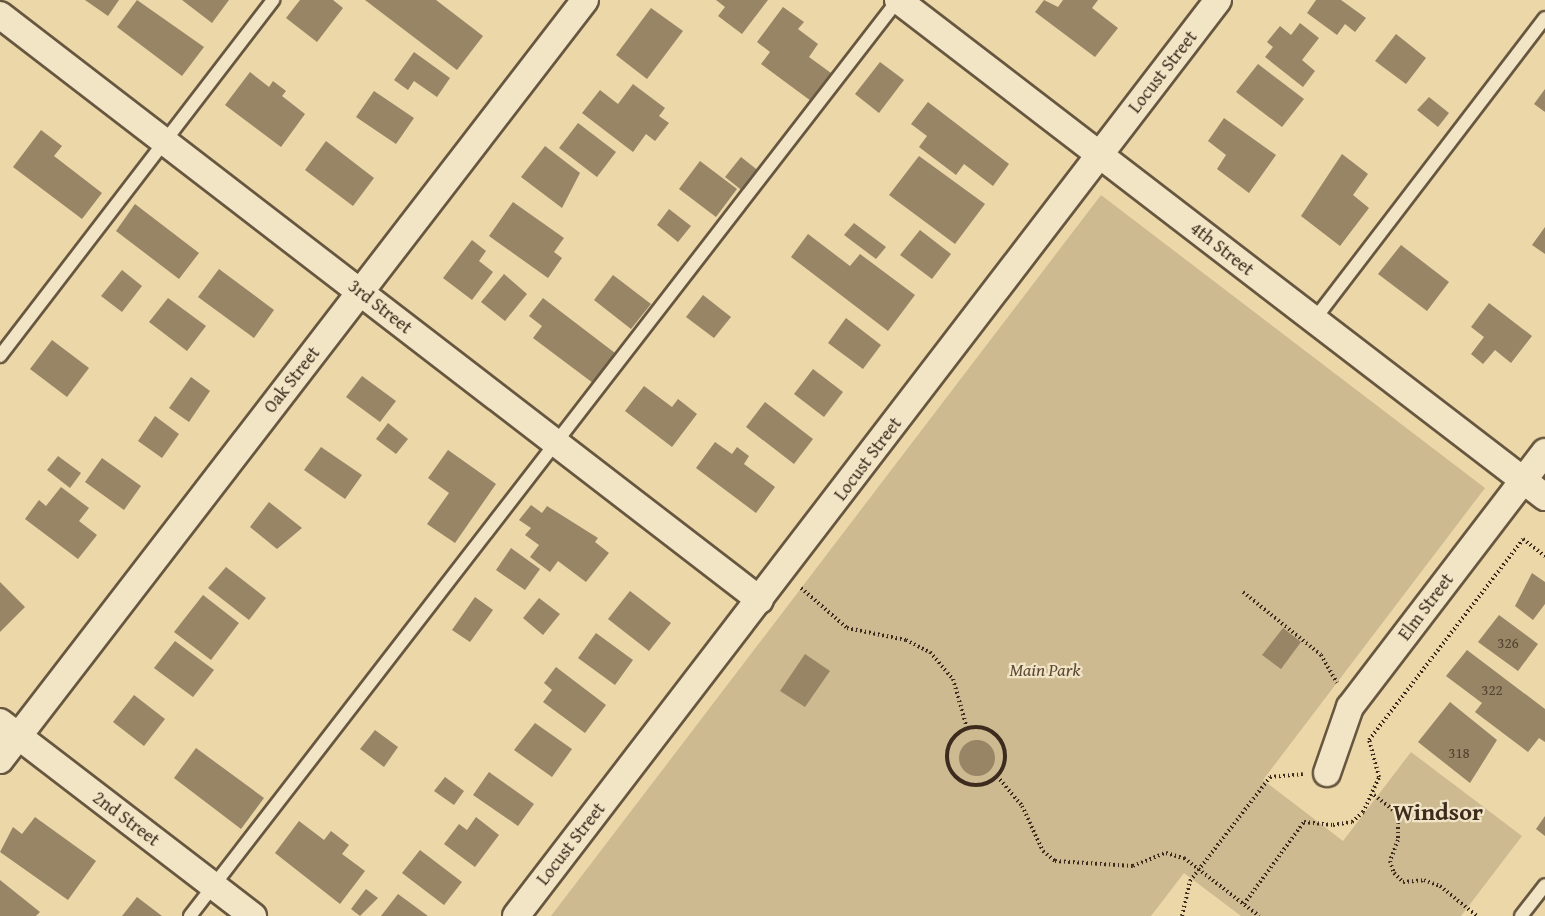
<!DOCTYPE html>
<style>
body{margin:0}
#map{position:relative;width:1545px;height:916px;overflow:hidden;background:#ebd7a8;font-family:"Gentium Book Plus",serif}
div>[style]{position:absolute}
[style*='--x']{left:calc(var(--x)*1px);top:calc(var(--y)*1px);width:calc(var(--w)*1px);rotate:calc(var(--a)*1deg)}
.green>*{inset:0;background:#cdba91}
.building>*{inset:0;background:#978566}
.round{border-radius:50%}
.path>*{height:4px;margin-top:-2px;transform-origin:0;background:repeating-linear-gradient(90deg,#3d2c1e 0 1.5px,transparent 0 4.5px)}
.path>.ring{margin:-2px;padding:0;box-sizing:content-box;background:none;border:4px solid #3d2c1e;border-radius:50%}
.roads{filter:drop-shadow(2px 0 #685740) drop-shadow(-2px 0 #685740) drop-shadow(0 2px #685740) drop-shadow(0 -2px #685740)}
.lane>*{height:12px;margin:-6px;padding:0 6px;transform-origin:6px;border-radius:6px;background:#f2e5c6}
.street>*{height:26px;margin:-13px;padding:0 13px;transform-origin:13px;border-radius:13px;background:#f2e5c6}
span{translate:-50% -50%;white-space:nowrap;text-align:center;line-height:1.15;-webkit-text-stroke:4.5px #f2e5c6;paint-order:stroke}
.number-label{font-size:15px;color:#544230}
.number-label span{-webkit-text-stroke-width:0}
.street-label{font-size:18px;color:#3d2c1e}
.park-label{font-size:18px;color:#5a4835;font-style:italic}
.district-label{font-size:24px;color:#3d2c1e;font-weight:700}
</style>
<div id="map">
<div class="green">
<i style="clip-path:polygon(1101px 195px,1485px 488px,1263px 780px,1343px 841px,1411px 752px,1522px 836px,1461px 916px,1241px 916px,1184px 873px,1151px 916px,551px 916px)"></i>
</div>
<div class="building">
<i style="clip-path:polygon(85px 0,119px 0,108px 16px)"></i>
<i style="clip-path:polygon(137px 0,204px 47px,182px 76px,117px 27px)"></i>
<i style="clip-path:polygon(182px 0,229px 0,212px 23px)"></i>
<i style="clip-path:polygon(300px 0,333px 0,343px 8px,317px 42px,286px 18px)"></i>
<i style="clip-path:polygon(365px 0,436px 0,483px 36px,457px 70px)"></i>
<i style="clip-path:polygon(716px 0,768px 0,742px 34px,718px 16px,725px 7px)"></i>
<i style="clip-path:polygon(1044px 0,1058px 7px,1063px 0,1098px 0,1092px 8px,1118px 28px,1095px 57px,1035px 12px)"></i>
<i style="clip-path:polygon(1316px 0,1341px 0,1366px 18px,1355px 32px,1345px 24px,1337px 35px,1307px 13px)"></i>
<i style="clip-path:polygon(783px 7px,804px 22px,798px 29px,818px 44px,809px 57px,831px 73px,811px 101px,761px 64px,770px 52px,757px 42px)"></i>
<i style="clip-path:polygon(651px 8px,683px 31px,647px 79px,616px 55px)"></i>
<i style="clip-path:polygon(1300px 23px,1319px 38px,1302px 60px,1315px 71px,1303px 87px,1265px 57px,1273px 47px,1267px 42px,1280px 26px,1291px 35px)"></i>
<i style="clip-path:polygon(1396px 34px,1426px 58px,1406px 84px,1375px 61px)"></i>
<i style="clip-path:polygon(414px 52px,450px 78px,437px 97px,414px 81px,408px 90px,394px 80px)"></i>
<i style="clip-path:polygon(880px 62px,904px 80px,879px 113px,855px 94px)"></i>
<i style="clip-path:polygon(1258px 64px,1304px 99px,1282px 127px,1236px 92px)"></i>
<i style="clip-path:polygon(250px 72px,269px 87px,273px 81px,286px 91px,282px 96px,305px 114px,281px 147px,225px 105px)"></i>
<i style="clip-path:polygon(633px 84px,665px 108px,659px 116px,669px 123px,655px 141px,646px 134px,633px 152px,582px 113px,600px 90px,618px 104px)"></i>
<i style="clip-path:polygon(1545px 89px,1545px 112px,1534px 104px)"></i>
<i style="clip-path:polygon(374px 91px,414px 118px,396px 144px,356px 117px)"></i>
<i style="clip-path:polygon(1429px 97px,1449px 113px,1438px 127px,1417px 110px)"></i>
<i style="clip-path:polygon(928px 102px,1009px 164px,993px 186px,964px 164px,956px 175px,919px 147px,927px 136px,911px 124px)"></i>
<i style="clip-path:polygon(1224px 118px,1276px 155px,1249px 193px,1217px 169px,1226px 155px,1208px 141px)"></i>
<i style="clip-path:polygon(578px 123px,616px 152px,597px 177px,559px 148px)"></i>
<i style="clip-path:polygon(41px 130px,62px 146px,54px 156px,102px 193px,82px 219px,13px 167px)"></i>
<i style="clip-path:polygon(326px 141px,374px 178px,353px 206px,305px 170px)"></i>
<i style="clip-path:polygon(545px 146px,580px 173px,562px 208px,521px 177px)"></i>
<i style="clip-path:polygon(1342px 154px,1368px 174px,1353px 195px,1369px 208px,1340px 246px,1301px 216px)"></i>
<i style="clip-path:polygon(919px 156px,985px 204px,955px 244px,889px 195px)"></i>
<i style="clip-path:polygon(741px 157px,760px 172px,744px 192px,725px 177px)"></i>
<i style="clip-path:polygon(700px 161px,737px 189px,716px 217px,679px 189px)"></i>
<i style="clip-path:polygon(513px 202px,564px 238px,554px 252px,562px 258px,548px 278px,489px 236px)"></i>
<i style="clip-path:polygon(135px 204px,199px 253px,179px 279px,116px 231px)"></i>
<i style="clip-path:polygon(669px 209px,691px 226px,678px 242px,657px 225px)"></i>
<i style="clip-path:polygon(854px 223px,886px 247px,876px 259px,844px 235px)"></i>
<i style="clip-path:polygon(1545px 227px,1545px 254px,1532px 245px)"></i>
<i style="clip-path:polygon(920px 230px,951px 254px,932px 279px,900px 255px)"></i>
<i style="clip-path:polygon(808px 234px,850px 266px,860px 254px,915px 295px,888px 331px,791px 257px)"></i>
<i style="clip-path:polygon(472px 240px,486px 251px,479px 261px,493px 272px,472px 300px,443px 278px)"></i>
<i style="clip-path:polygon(1401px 245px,1449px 282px,1427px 311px,1378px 274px)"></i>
<i style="clip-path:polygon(219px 269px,274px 310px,254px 338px,198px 297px)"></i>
<i style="clip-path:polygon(122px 270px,142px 286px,122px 312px,101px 296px)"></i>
<i style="clip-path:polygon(504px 274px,527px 294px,505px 321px,481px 302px)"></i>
<i style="clip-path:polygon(613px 275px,651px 304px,631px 329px,594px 300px)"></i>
<i style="clip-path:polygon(703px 295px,731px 317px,714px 338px,686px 317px)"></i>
<i style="clip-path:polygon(168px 298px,206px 326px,187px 351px,149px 322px)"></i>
<i style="clip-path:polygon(543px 298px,615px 353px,593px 383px,533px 338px,542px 326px,529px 316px)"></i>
<i style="clip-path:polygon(1489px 303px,1532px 336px,1511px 363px,1495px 350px,1483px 364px,1471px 354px,1484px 337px,1471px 327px)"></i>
<i style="clip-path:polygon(846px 318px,881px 345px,863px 369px,828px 343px)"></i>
<i style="clip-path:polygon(52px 340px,89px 368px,67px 397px,30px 369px)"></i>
<i style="clip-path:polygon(813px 369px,843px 392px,824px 417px,794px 394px)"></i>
<i style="clip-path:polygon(362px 376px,396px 401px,380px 422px,346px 397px)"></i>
<i style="clip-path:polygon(191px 377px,210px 391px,189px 422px,169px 408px)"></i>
<i style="clip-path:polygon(644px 386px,672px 407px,678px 399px,697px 414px,672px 447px,625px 411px)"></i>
<i style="clip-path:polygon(765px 402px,813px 439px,794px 464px,746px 427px)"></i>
<i style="clip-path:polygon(155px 416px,179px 434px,162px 458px,138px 441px)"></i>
<i style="clip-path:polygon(388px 423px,408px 439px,396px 454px,376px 439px)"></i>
<i style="clip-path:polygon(715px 442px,732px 454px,737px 447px,749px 456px,744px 464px,775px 487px,756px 513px,696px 468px)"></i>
<i style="clip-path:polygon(321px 447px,362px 475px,345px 499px,304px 470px)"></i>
<i style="clip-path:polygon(448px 450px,496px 484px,455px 543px,427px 524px,449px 493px,428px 478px)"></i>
<i style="clip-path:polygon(58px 456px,81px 473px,70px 488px,47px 470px)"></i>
<i style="clip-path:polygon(102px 458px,141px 486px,124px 510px,85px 482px)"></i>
<i style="clip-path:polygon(61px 487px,89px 508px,79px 521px,97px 535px,78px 559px,25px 519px,39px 500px,46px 506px)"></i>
<i style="clip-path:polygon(269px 502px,302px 528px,277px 549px,250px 527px)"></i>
<i style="clip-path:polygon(531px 505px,542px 513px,547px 506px,598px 538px,595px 542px,609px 553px,586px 582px,558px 561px,550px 572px,530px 557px,539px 545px,525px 535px,531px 528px,519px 520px)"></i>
<i style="clip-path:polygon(511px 548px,540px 569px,525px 590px,496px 570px)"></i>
<i style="clip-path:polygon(226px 567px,266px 598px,249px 620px,208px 588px)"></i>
<i style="clip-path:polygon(1532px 573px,1545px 582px,1545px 604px,1533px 620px,1515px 606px)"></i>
<i style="clip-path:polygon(0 582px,25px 607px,0 632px)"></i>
<i style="clip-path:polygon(630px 591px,671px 623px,649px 651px,608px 619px)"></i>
<i style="clip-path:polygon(203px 595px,239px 623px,211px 660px,174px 632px)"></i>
<i style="clip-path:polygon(475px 597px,493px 610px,470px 642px,452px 630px)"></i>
<i style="clip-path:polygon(539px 598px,560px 614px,543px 635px,523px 618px)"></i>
<i style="clip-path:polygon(1499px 615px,1538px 644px,1518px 671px,1478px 642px)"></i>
<i style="clip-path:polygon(1283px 628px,1301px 642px,1281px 669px,1262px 655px)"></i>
<i style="clip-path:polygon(596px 633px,633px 660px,615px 685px,578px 658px)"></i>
<i style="clip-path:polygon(175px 641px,214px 670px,193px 697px,154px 668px)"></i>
<i style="clip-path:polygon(1467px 650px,1545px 709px,1545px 742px,1539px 738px,1528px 752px,1475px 712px,1482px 703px,1446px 676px)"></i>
<i style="clip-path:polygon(805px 654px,830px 671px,805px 707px,780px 691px)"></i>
<i style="clip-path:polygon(556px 667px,606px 705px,585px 733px,543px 702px,552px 690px,544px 683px)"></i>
<i style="clip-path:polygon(134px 695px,165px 719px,144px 746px,113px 722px)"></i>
<i style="clip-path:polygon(1450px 702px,1497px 740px,1470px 783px,1418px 742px)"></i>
<i style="clip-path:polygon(535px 723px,572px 749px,552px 777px,514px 750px)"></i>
<i style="clip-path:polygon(375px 730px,398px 747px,384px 767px,360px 749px)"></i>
<i class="round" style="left:959px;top:740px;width:36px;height:36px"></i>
<i style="clip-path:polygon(196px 748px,264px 798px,241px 829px,174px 778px)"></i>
<i style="clip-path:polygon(489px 772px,534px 804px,518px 826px,473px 795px)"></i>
<i style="clip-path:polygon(445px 777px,464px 791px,454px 805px,434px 791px)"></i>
<i style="clip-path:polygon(1545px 816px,1545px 836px,1536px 829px)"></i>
<i style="clip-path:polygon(35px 817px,96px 861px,68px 900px,0 852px,13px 827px,22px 834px)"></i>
<i style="clip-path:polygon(476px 817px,499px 835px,475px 867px,444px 844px,459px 824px,467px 830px)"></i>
<i style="clip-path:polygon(299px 821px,324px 840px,331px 831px,349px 845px,342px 854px,365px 871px,340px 904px,275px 853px)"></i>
<i style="clip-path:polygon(420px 850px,462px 882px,444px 905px,402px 873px)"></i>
<i style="clip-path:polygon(0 880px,40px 912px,36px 916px,0 916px)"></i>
<i style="clip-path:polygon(366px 889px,378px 898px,360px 916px,351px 909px)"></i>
<i style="clip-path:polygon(398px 894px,428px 916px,381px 916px)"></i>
<i style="clip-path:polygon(137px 897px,162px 916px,122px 916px)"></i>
</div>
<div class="path">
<i style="--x:801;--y:588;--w:61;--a:41"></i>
<i style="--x:847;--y:628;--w:60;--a:11.5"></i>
<i style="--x:906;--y:640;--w:27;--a:27"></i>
<i style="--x:930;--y:652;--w:35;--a:50"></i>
<i style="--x:953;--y:679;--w:51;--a:74.1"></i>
<i style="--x:1243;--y:592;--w:100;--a:38.9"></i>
<i style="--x:1321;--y:655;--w:32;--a:60"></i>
<i class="ring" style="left:947px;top:727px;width:54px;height:54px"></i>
<i style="--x:997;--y:776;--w:39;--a:50"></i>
<i style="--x:1022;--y:806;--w:50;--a:65"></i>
<i style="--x:1043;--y:851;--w:16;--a:40"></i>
<i style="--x:1055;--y:861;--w:78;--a:3.7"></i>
<i style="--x:1133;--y:866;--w:35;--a:-22"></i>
<i style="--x:1166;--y:853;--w:19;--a:16"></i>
<i style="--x:1184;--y:858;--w:95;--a:37.7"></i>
<i style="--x:1374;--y:795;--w:31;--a:38"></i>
<i style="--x:1398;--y:814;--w:26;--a:90"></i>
<i style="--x:1398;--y:840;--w:22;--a:111"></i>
<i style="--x:1390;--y:861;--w:13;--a:72"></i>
<i style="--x:1394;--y:873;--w:13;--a:45"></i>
<i style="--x:1403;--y:882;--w:21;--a:-5"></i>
<i style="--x:1424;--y:880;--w:17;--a:21"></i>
<i style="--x:1440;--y:886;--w:48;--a:39"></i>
<i style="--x:1244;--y:904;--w:102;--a:-53.8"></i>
<i style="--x:1304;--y:822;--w:29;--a:6"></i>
<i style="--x:1333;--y:825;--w:19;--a:-9"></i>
<i style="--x:1352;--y:822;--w:15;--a:-42"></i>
<i style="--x:1363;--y:812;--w:38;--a:-65"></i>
<i style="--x:1379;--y:777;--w:38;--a:-105"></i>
<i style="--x:1369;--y:740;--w:253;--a:-52.5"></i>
<i style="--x:1523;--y:539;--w:28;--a:38"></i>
<i style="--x:1182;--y:916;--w:36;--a:-77"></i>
<i style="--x:1190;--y:881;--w:131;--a:-52.4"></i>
<i style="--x:1270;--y:777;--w:33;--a:-5"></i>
</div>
<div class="roads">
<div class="lane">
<i style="--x:1314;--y:320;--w:380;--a:-52.6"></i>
<i style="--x:0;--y:356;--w:449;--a:-52.5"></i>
<i style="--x:190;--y:916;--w:1158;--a:-52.3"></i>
<i style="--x:1521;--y:916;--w:39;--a:-52"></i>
</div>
<div class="street">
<i style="--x:898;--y:0;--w:816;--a:37.53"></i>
<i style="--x:0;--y:15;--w:959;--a:37.59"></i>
<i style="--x:0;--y:722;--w:319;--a:37.5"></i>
<i style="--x:0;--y:760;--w:959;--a:-52.41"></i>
<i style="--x:1327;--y:773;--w:70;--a:-70.8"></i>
<i style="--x:1350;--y:707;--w:321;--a:-52.6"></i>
<i style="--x:516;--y:916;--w:1154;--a:-52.53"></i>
</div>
</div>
<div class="number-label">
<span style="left:1508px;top:643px">326</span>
<span style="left:1492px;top:690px">322</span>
<span style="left:1459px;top:753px">318</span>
</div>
<div class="street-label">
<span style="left:1163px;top:72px;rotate:-52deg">Locust Street</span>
<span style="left:1222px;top:249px;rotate:38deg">4th Street</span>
<span style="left:380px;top:307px;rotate:38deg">3rd Street</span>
<span style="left:292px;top:380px;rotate:-52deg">Oak Street</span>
<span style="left:868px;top:459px;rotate:-53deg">Locust Street</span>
<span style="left:1426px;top:607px;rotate:-53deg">Elm Street</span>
<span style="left:126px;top:819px;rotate:37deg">2nd Street</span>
<span style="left:571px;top:844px;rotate:-52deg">Locust Street</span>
</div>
<div class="park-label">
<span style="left:1045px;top:670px">Main Park</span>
</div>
<div class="district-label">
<span style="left:1438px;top:812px">Windsor</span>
</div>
</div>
